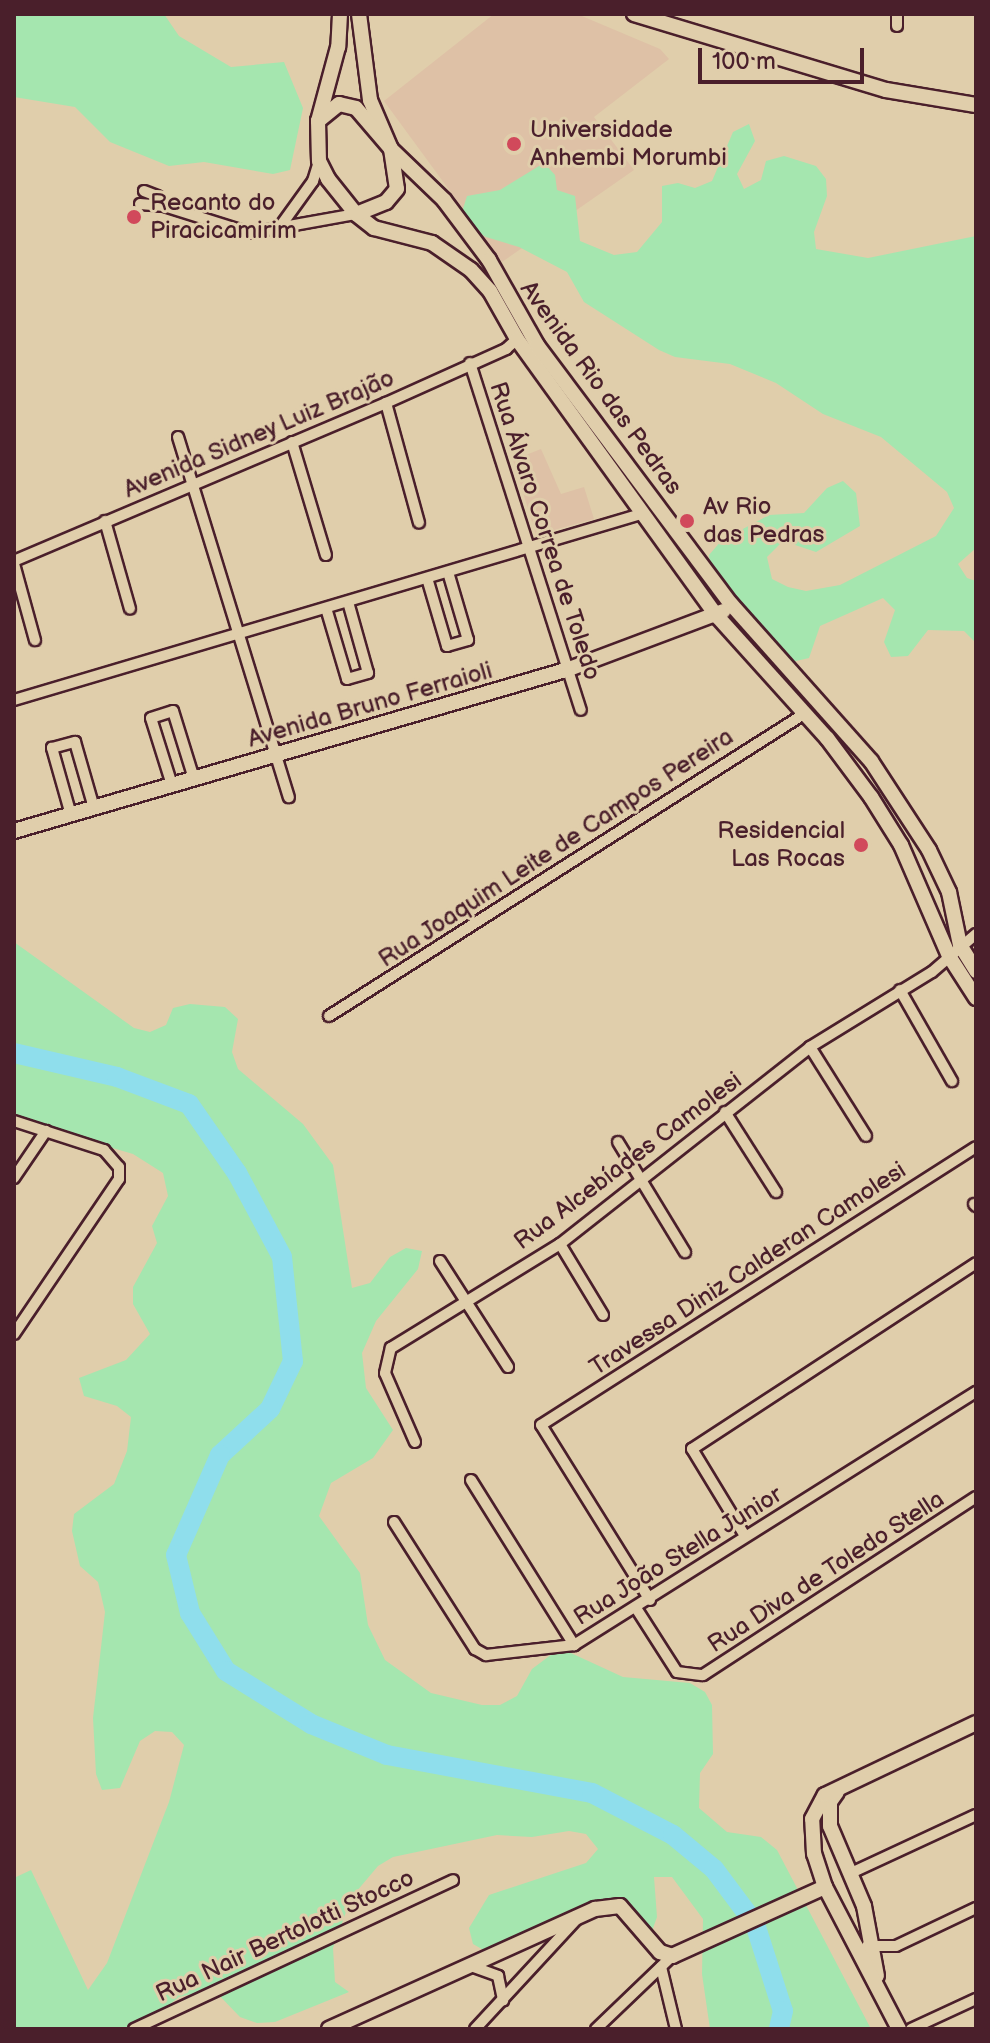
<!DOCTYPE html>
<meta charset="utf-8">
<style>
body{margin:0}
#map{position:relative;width:990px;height:2043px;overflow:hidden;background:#e0ceab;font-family:"Balsamiq Sans",sans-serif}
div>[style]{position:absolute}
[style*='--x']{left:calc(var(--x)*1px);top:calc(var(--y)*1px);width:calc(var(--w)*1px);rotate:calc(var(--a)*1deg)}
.built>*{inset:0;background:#dec1a6}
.green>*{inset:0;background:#a5e6af}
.river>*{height:20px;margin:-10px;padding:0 10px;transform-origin:10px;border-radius:10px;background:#8fdeec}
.roads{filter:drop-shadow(2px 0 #4a1f2b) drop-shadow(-2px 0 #4a1f2b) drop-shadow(0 2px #4a1f2b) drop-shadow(0 -2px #4a1f2b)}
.street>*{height:10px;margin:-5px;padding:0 5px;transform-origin:5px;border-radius:5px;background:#e0ceab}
.secondary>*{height:14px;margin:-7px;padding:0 7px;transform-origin:7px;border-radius:7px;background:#e0ceab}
.dots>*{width:22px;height:22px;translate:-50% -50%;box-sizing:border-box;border:4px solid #e0ceab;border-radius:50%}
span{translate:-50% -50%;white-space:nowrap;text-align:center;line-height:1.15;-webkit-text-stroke:6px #e0ceab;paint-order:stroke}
.poi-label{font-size:24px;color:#4a1f2b}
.left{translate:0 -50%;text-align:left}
.right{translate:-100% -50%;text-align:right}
.street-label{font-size:24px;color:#4a1f2b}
.frame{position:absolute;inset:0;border:16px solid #4a1f2b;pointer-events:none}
.scale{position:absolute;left:698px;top:48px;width:166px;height:36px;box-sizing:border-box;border:4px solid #4a1f2b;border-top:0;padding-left:10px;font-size:24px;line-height:28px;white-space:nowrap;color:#4a1f2b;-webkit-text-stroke:6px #e0ceab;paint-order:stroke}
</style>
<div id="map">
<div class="built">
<i style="clip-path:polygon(494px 14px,577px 14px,660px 49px,669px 59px,594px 117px,634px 170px,502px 262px,384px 101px)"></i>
<i style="clip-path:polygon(541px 449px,561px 494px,584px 487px,594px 519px,536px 535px,513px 460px)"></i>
</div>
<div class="green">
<i style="clip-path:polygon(14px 14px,164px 14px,179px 36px,231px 67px,284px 62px,303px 108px,290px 170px,273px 174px,204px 162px,169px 166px,110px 142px,75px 107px,14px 97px)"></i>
<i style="clip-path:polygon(749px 124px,755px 141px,737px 174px,744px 189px,761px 180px,766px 161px,784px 156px,816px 166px,826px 179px,827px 196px,814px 232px,816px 249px,868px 258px,976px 236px,976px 548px,958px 564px,967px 578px,976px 581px,976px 643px,964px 631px,928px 630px,908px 656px,891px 657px,884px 642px,895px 610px,883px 598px,820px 626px,809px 658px,792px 662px,778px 651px,711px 573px,709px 555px,722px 540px,769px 515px,804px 513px,827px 488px,843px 481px,856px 493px,860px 526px,816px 552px,783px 541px,767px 557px,772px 579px,788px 587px,806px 591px,840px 585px,936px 536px,954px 508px,947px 492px,881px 437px,823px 414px,776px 383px,730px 364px,675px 357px,659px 350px,584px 302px,567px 272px,519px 247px,486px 237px,471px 228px,462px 212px,467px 196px,500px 190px,544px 163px,555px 175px,557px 190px,575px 196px,580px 241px,614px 255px,637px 252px,662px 222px,662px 186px,678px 183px,695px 188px,712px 181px,733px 132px)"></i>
<i style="clip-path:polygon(14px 942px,134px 1028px,150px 1032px,166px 1025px,173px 1008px,190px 1004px,225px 1007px,238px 1019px,232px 1052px,238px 1069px,303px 1124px,333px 1165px,352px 1288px,370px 1283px,390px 1257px,406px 1248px,422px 1251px,418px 1269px,376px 1321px,362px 1353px,366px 1388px,393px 1430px,373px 1458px,331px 1483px,319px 1516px,360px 1573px,368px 1625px,385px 1660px,431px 1693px,482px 1705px,500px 1705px,517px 1696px,532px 1669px,560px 1648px,623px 1677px,690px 1683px,705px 1692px,712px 1705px,713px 1754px,700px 1773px,699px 1808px,727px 1832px,761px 1837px,777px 1850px,871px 2029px,710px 2029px,702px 1974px,703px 1919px,672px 1877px,654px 1877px,657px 1917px,651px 1934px,606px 1907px,487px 1952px,473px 1944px,469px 1928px,489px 1895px,586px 1863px,598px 1849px,586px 1834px,569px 1831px,532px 1837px,497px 1835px,393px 1857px,378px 1866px,351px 1898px,333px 1948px,335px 1982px,349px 1992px,275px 2022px,257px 2023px,240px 2017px,213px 1989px,179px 1997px,138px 2029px,14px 2029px,14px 1878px,31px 1870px,88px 1990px,107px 1963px,169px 1802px,184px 1745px,172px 1732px,155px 1731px,140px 1741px,120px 1788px,102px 1790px,96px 1774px,93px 1718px,105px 1612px,98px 1582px,80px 1566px,72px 1531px,74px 1514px,114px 1484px,127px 1451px,131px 1417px,117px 1406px,84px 1396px,79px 1378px,126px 1360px,150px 1334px,133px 1304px,133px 1287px,157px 1243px,152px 1226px,168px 1196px,163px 1173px,133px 1154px,14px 1119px)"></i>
</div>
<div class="river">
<i style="--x:14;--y:1053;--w:106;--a:13.1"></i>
<i style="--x:117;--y:1077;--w:77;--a:20.6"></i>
<i style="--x:189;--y:1104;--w:84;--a:55.2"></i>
<i style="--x:237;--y:1173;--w:95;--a:61.8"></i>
<i style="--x:282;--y:1257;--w:105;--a:84"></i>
<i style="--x:293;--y:1361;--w:53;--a:115.6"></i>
<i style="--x:270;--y:1409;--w:68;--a:137.4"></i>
<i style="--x:220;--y:1455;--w:109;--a:113.7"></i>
<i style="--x:176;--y:1555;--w:60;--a:76.4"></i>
<i style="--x:190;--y:1613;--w:68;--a:58.2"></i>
<i style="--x:226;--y:1671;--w:100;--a:31.9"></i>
<i style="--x:311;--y:1724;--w:82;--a:22.2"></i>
<i style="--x:387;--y:1755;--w:208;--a:10.5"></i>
<i style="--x:592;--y:1793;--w:91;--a:27.4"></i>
<i style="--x:673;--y:1835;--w:53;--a:39.7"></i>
<i style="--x:714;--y:1869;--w:69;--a:53.3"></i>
<i style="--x:755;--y:1924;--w:91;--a:72.2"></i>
<i style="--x:783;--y:2011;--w:18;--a:103"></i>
</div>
<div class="roads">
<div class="street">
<i style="--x:897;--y:26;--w:12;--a:-90"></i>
<i style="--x:140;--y:204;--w:24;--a:5"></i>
<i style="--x:164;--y:206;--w:12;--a:-125"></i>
<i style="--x:157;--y:196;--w:14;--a:-159"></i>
<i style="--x:164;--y:206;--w:90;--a:17.4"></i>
<i style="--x:250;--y:233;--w:108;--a:-10.2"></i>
<i style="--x:282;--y:224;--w:53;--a:-54.2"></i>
<i style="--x:313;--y:181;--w:21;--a:-73"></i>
<i style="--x:470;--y:363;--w:364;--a:72.3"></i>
<i style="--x:386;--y:403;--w:124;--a:74.6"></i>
<i style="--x:178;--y:437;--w:377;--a:72.9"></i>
<i style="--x:292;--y:442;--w:118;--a:73.3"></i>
<i style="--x:105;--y:521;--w:91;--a:74.1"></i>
<i style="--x:14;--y:561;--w:404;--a:-23"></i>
<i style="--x:386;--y:403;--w:132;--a:-24.2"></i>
<i style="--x:506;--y:349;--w:15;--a:-42"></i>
<i style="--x:14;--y:564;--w:79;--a:74.6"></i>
<i style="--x:427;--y:578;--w:71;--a:73.6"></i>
<i style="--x:447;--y:646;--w:22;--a:-16"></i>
<i style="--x:468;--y:640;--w:71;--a:-106.4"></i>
<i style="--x:326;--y:608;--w:74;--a:73.5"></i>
<i style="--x:347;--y:679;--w:22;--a:-16"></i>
<i style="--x:368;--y:673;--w:74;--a:-105.7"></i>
<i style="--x:14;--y:700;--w:654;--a:-16.52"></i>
<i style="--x:172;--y:785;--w:70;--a:-107.4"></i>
<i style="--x:151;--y:718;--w:23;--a:-18"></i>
<i style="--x:173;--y:711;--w:71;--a:72.8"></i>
<i style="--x:71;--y:815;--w:70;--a:-105.8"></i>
<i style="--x:52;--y:748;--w:24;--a:-15"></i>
<i style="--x:75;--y:742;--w:69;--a:73.9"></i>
<i style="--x:900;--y:990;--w:105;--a:60.3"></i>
<i style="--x:329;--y:1016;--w:563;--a:-32.45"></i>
<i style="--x:810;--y:1047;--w:105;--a:57.8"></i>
<i style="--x:725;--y:1112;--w:95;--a:57.5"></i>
<i style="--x:14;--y:1121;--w:95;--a:17.9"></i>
<i style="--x:104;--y:1150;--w:23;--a:49"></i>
<i style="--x:119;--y:1167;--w:12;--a:90"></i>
<i style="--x:119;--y:1179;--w:187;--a:124.1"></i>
<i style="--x:618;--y:1142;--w:129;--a:58.7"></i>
<i style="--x:14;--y:1178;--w:57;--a:-55.8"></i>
<i style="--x:974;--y:1204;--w:3;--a:45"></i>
<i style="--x:560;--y:1244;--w:83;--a:58.8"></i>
<i style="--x:440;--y:1261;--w:126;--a:57.3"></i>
<i style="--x:415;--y:1442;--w:75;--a:-113.5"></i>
<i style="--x:385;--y:1373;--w:26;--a:-77"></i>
<i style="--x:391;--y:1348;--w:198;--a:-31.6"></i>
<i style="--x:560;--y:1244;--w:318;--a:-38.2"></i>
<i style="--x:810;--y:1047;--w:143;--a:-31.6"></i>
<i style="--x:932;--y:972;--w:58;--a:-40.8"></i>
<i style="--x:471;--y:1480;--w:195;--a:58"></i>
<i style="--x:394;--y:1522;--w:151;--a:57.5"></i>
<i style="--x:475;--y:1649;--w:13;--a:29"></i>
<i style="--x:486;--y:1655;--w:89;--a:-6.5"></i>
<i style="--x:574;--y:1645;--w:475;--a:-32.2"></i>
<i style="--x:745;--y:1536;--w:102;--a:-121.3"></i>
<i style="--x:692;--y:1449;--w:339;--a:-33.2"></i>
<i style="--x:650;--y:1600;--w:206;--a:-121.9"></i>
<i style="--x:541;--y:1425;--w:516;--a:-32.58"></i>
<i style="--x:636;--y:1608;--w:76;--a:57.4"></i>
<i style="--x:677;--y:1672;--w:26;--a:7"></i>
<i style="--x:703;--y:1675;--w:326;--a:-33.1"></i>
<i style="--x:851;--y:1873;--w:138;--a:-24.9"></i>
<i style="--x:867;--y:1946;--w:29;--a:0"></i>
<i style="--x:896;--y:1946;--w:89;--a:-25.4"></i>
<i style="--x:471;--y:1966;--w:29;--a:20"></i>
<i style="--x:498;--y:1976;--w:25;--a:78"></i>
<i style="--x:661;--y:1967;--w:64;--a:76.4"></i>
<i style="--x:134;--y:2029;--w:352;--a:-25"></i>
<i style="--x:475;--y:2029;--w:150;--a:-47.2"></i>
<i style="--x:596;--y:2029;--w:105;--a:-43.8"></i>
<i style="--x:911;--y:2029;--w:72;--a:-24.8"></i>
</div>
<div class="secondary">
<i style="--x:340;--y:14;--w:33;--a:93"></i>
<i style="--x:338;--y:47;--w:77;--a:105.1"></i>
<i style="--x:318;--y:121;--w:40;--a:88.6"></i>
<i style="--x:319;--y:161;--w:20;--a:63"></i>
<i style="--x:328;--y:179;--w:45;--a:51.3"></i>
<i style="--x:356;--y:214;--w:23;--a:38"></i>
<i style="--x:374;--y:228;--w:60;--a:14.5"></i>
<i style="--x:432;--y:243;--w:47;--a:34.7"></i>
<i style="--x:471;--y:270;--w:28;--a:48"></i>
<i style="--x:490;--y:291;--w:55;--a:60.6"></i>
<i style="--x:517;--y:339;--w:342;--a:54.2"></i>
<i style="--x:717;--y:616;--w:164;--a:48"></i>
<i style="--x:827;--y:738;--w:74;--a:53.3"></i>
<i style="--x:871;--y:797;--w:57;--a:58"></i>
<i style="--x:901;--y:845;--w:121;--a:66.6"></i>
<i style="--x:949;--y:956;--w:50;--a:57.3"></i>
<i style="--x:359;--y:14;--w:87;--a:82.7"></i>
<i style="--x:370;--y:100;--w:53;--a:66.8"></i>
<i style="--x:391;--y:149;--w:74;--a:43.9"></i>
<i style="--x:444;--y:200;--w:75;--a:53.1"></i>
<i style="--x:489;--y:260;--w:98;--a:60.5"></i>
<i style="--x:537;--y:345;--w:324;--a:53.2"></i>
<i style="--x:731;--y:604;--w:210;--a:48.3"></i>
<i style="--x:871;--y:761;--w:106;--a:56.9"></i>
<i style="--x:929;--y:850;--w:47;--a:64.5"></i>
<i style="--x:949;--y:892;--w:54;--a:78.3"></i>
<i style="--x:960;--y:945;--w:31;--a:58"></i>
<i style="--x:634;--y:14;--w:263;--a:16.8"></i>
<i style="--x:886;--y:90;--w:91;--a:9.5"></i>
<i style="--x:318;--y:121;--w:27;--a:-39"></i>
<i style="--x:339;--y:104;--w:17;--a:13"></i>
<i style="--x:356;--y:108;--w:54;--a:49.5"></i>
<i style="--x:391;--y:149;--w:40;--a:81.5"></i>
<i style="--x:397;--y:189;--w:17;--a:130"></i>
<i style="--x:386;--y:202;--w:32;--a:158"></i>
<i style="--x:14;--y:831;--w:578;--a:-16.27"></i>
<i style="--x:569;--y:669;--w:165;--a:-20.6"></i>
<i style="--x:837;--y:1792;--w:12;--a:125"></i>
<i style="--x:830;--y:1802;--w:24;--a:90"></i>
<i style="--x:830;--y:1826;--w:87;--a:67"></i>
<i style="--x:864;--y:1906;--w:71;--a:79.5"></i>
<i style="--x:329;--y:2029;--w:292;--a:-24.3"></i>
<i style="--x:595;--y:1909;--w:25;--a:-7"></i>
<i style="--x:620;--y:1906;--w:61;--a:49"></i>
<i style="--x:660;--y:1952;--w:13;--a:18"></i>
<i style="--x:672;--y:1956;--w:168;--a:-24.3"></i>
<i style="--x:899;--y:2029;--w:160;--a:-117.5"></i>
<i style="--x:825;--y:1887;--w:35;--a:-108"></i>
<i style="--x:814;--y:1854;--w:35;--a:-93"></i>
<i style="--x:812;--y:1819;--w:27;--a:-62"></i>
<i style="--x:825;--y:1795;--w:167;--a:-25.5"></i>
</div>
</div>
<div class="dots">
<i style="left:514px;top:144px;background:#d1495b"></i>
<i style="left:134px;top:217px;background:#d1495b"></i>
<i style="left:687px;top:521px;background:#d1495b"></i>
<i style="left:861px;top:845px;background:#d1495b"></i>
</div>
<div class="poi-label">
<span class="left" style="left:530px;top:144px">Universidade<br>Anhembi Morumbi</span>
<span class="left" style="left:150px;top:217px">Recanto do<br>Piracicamirim</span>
<span class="left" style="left:703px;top:521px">Av Rio<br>das Pedras</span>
<span class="right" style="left:845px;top:845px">Residencial<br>Las Rocas</span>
</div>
<div class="street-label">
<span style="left:601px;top:388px;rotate:54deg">Avenida Rio das Pedras</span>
<span style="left:259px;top:434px;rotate:-23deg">Avenida Sidney Luiz Brajão</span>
<span style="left:545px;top:531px;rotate:72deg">Rua Álvaro Correa de Toledo</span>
<span style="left:370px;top:705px;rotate:-16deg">Avenida Bruno Ferraioli</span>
<span style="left:556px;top:848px;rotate:-33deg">Rua Joaquim Leite de Campos Pereira</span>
<span style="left:628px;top:1161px;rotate:-37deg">Rua Alcebíades Camolesi</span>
<span style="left:748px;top:1269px;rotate:-33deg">Travessa Diniz Calderan Camolesi</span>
<span style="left:678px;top:1556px;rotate:-32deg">Rua João Stella Junior</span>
<span style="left:826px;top:1572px;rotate:-33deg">Rua Diva de Toledo Stella</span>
<span style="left:285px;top:1936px;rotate:-25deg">Rua Nair Bertolotti Stocco</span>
</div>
<div class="frame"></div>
<div class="scale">100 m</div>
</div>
